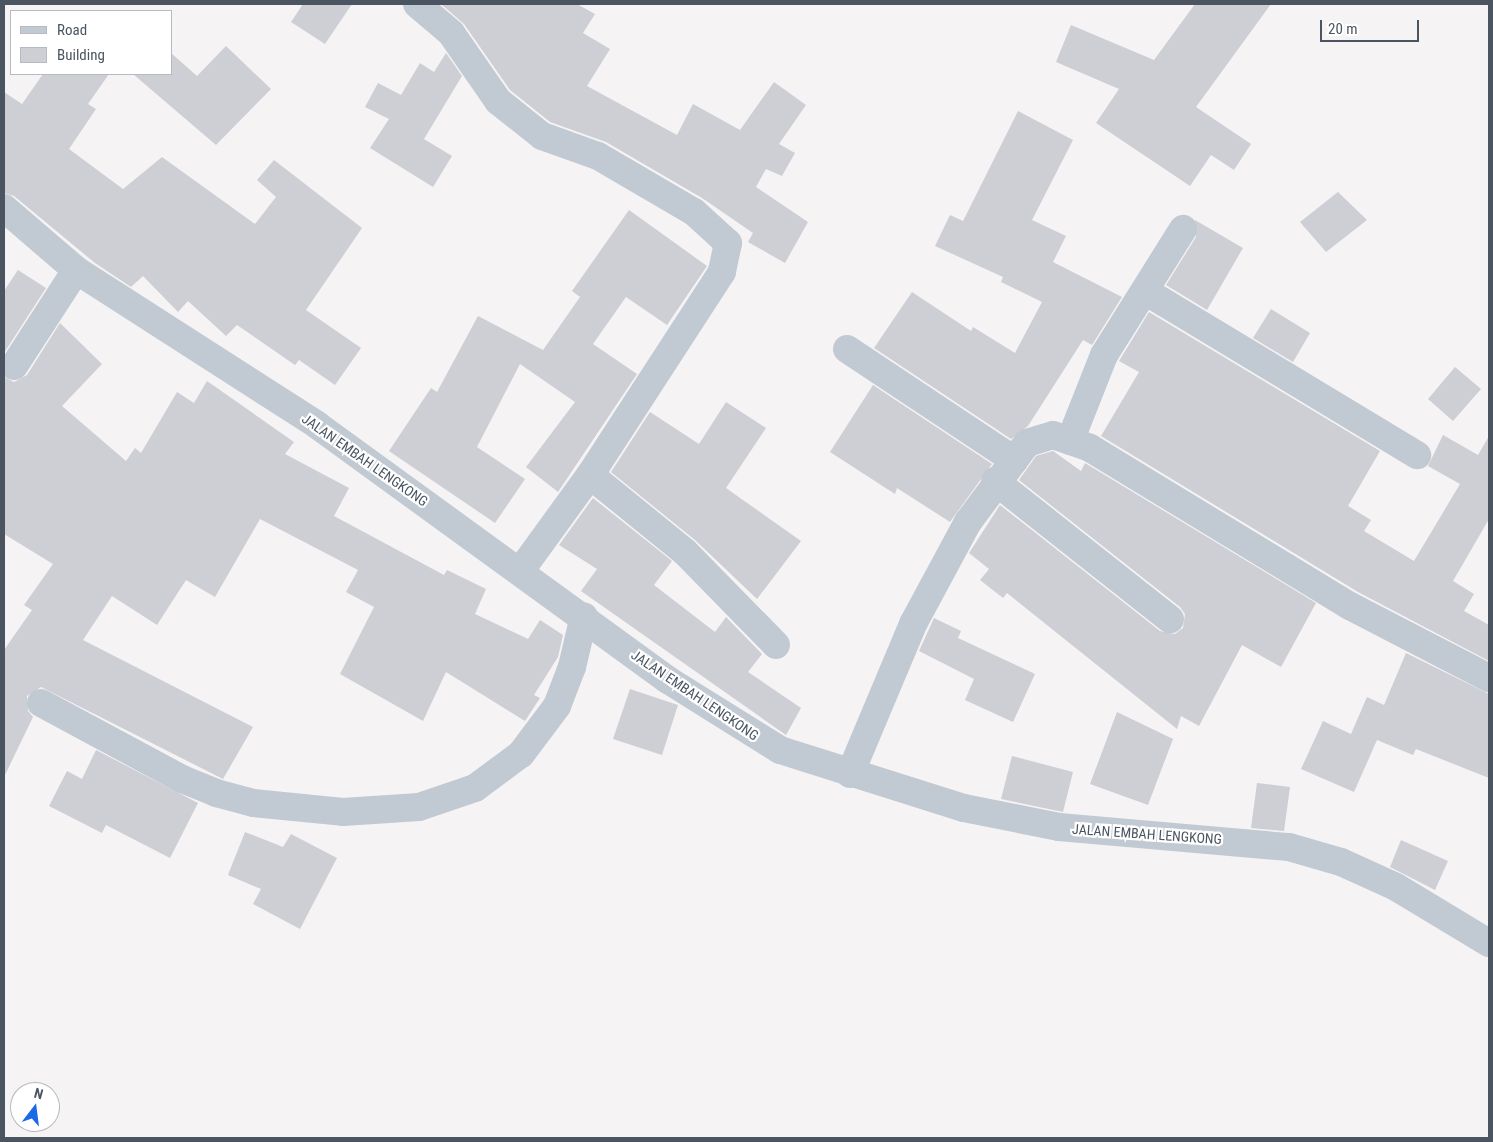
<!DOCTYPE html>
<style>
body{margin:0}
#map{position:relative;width:1493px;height:1142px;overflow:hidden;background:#f5f3f3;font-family:"Roboto Condensed",sans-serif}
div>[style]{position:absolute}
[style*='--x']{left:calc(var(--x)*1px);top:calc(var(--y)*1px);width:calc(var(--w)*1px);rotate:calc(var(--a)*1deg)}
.building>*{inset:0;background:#cdcfd5}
.minor>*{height:28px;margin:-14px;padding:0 14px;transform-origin:14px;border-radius:14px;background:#c1c9d2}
span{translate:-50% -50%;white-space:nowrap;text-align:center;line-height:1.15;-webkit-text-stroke:4.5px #fff;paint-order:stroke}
.street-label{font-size:14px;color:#4a5561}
.frame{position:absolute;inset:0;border:5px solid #4a5561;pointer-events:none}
.legend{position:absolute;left:10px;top:10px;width:162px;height:65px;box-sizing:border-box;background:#fff;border:1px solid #b7bbc0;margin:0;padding:6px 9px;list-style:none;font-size:15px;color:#4a5561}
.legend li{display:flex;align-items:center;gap:10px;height:25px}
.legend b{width:25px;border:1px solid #b7bbc0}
.north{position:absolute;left:10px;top:1082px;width:50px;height:50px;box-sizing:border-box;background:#fff;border:1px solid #b7bbc0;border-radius:50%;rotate:15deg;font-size:14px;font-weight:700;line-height:20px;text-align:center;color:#4a5561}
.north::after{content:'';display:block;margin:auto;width:18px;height:22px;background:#1b69e6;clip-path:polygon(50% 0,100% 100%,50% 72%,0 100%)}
.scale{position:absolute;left:1320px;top:20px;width:99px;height:22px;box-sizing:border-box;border:2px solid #4a5561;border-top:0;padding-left:6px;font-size:15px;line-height:18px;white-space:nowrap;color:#4a5561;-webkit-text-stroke:4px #fff;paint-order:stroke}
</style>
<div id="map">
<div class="building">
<i style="clip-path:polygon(303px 4px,352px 4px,325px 44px,291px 22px)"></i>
<i style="clip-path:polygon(441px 4px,577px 4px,595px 14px,583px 33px,610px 49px,587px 86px,677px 135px,693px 104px,740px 130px,774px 82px,806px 105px,779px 144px,795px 153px,782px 176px,766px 169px,756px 187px,808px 222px,785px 263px,748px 242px,753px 233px,702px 198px,606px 142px,550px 122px,510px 90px,464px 24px)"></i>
<i style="clip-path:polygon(1195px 4px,1271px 4px,1196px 107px,1251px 144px,1234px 170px,1211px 155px,1190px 186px,1096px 123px,1119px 89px,1056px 62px,1071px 25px,1154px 60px)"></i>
<i style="clip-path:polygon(226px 46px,271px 89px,216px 145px,133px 74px,171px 74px,171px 53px,197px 76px)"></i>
<i style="clip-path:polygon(446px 53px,462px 76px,424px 139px,452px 156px,433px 187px,370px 148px,389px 119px,365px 107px,378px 83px,401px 95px,420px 63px,434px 72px)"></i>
<i style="clip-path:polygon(43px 74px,109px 74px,88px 104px,96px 109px,69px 149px,123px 189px,162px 157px,255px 224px,276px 197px,257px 180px,274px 160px,362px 228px,306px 310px,361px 348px,335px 385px,299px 360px,295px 365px,237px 325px,226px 336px,188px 301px,178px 312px,143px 276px,131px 287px,95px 263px,14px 196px,4px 193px,4px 92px,22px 104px)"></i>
<i style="clip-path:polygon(1018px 111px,1073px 140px,1032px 220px,1066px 236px,1053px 262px,1122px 297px,1092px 345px,1083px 340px,1028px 426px,1011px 439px,874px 348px,912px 292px,971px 331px,973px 327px,1015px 353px,1042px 302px,1001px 282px,1003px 277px,935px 246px,950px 215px,963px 221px)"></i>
<i style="clip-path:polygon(1338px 192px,1367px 220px,1326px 252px,1300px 222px)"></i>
<i style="clip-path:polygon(629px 210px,707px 266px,667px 325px,626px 297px,593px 344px,637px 374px,558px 492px,526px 467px,575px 402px,520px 364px,477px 447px,525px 479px,495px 523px,389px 451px,431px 388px,437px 392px,478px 316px,543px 350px,580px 297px,572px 291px)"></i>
<i style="clip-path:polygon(1195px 220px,1243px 248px,1207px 310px,1166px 285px,1196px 237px)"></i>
<i style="clip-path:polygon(18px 270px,46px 288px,4px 353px,4px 291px)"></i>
<i style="clip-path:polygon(1271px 309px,1310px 333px,1293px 362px,1253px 338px)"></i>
<i style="clip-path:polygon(1149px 312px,1380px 451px,1348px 506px,1371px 520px,1364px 531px,1414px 561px,1460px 484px,1428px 466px,1443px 435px,1478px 455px,1489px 436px,1489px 519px,1453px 581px,1474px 594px,1464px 611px,1489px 625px,1489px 661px,1358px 592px,1101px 436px,1139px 372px,1119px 361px)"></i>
<i style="clip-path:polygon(60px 323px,102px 364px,62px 406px,126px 461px,135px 448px,141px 453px,177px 392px,194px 403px,207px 381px,294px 442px,285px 454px,349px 488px,334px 516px,444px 575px,447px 570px,486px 589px,475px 614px,528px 639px,540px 620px,563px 635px,558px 657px,534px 695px,540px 698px,525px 721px,446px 672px,423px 721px,340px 674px,374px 607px,346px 592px,358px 570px,260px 519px,215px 597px,186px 580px,157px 625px,112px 596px,83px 640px,253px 727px,223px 779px,41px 687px,27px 696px,28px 711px,33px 717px,4px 777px,4px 650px,32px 610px,24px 605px,53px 564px,4px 534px,4px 377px,14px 382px,27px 375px)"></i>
<i style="clip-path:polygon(1455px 367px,1481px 389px,1453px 421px,1428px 399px)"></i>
<i style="clip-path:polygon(873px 385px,992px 464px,950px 522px,897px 488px,895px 494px,830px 452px)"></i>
<i style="clip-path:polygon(726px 402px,766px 428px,726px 488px,801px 541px,757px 599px,695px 540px,611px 472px,650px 412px,699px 444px)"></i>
<i style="clip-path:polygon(1053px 451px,1081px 471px,1085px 463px,1316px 603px,1281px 667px,1242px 645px,1199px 726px,1181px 716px,1177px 729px,1007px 593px,1003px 598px,980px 580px,989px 569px,969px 553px,1000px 505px,1160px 631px,1175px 634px,1183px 628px,1185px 614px,1180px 607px,1019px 480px,1036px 456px)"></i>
<i style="clip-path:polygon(593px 498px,672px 561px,654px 585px,715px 632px,726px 617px,762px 654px,748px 672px,801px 708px,786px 735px,581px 591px,597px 569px,559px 545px)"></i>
<i style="clip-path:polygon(934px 618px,961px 631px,958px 638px,1035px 674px,1013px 722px,965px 700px,974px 679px,919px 651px)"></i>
<i style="clip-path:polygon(1406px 653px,1489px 694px,1489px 778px,1416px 749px,1413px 755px,1377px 740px,1354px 792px,1301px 769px,1323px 721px,1351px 734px,1367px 697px,1384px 705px)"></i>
<i style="clip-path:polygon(630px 689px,678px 705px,662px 755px,613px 739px)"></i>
<i style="clip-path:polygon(1117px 712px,1173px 739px,1148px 805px,1090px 784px)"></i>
<i style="clip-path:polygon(96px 750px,198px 803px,170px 858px,106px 825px,102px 833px,49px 806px,67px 771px,82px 779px)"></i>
<i style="clip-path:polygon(1012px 756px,1073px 772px,1063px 812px,1001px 799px)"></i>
<i style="clip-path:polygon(1257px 783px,1290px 787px,1284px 831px,1251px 828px)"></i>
<i style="clip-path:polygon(245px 832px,283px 847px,291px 834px,337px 858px,300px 929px,253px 904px,261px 889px,228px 875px)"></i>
<i style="clip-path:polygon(1401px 840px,1448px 861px,1435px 890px,1390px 867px)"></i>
</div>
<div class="minor">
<i style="--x:417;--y:4;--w:45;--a:40.5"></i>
<i style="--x:451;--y:33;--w:83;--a:55.3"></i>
<i style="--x:498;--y:101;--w:56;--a:38.5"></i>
<i style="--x:542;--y:136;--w:59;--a:19.7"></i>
<i style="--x:598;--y:156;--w:111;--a:30.3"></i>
<i style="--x:694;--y:212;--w:46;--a:42.4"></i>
<i style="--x:728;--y:243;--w:30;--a:102"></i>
<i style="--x:722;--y:272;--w:242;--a:123"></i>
<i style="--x:590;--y:475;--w:117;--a:126"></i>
<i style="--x:4;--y:208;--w:95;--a:40.7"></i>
<i style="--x:76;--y:270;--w:287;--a:32.7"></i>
<i style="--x:317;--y:425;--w:434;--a:36"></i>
<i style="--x:668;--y:680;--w:132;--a:32"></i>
<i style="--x:780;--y:750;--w:193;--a:17.5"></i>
<i style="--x:964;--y:808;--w:97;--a:11.3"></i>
<i style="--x:1059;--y:827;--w:231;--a:5"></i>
<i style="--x:1289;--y:847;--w:54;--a:16.1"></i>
<i style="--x:1341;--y:862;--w:60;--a:24.4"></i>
<i style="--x:1396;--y:887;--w:109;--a:31.1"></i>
<i style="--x:1145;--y:291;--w:318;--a:31.1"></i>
<i style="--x:847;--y:349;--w:201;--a:33.6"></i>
<i style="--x:14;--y:366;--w:114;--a:-57.1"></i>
<i style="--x:1070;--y:441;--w:92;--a:-68.4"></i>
<i style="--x:1104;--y:355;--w:149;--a:-57.9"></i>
<i style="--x:590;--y:475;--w:122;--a:39"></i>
<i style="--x:685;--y:552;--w:130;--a:45.6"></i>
<i style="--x:995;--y:481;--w:223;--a:38.3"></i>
<i style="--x:41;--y:703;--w:160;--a:28.3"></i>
<i style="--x:182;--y:779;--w:37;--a:22"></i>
<i style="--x:216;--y:793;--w:38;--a:15"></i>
<i style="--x:253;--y:803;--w:90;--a:5.7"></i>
<i style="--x:343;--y:812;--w:76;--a:-3.8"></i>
<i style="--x:419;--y:807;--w:59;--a:-18.7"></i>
<i style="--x:475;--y:788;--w:57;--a:-36.5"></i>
<i style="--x:521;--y:754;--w:60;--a:-53.1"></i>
<i style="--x:557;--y:706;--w:42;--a:-69"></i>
<i style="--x:572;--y:667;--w:52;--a:-76.8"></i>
<i style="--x:850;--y:774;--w:163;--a:-67.2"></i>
<i style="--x:913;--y:624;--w:116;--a:-61.7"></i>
<i style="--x:968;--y:522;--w:99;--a:-53.2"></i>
<i style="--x:1027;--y:443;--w:27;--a:-17"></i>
<i style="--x:1053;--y:435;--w:39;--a:19"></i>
<i style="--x:1090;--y:448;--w:304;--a:31.3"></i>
<i style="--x:1350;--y:606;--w:157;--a:27.4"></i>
</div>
<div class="street-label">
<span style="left:365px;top:460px;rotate:35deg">JALAN EMBAH LENGKONG</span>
<span style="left:695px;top:695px;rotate:34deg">JALAN EMBAH LENGKONG</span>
<span style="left:1147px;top:834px;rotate:4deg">JALAN EMBAH LENGKONG</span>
</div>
<div class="frame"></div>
<ul class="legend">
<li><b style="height:6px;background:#c1c9d2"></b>Road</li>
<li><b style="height:14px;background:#cdcfd5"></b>Building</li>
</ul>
<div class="north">N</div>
<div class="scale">20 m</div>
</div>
